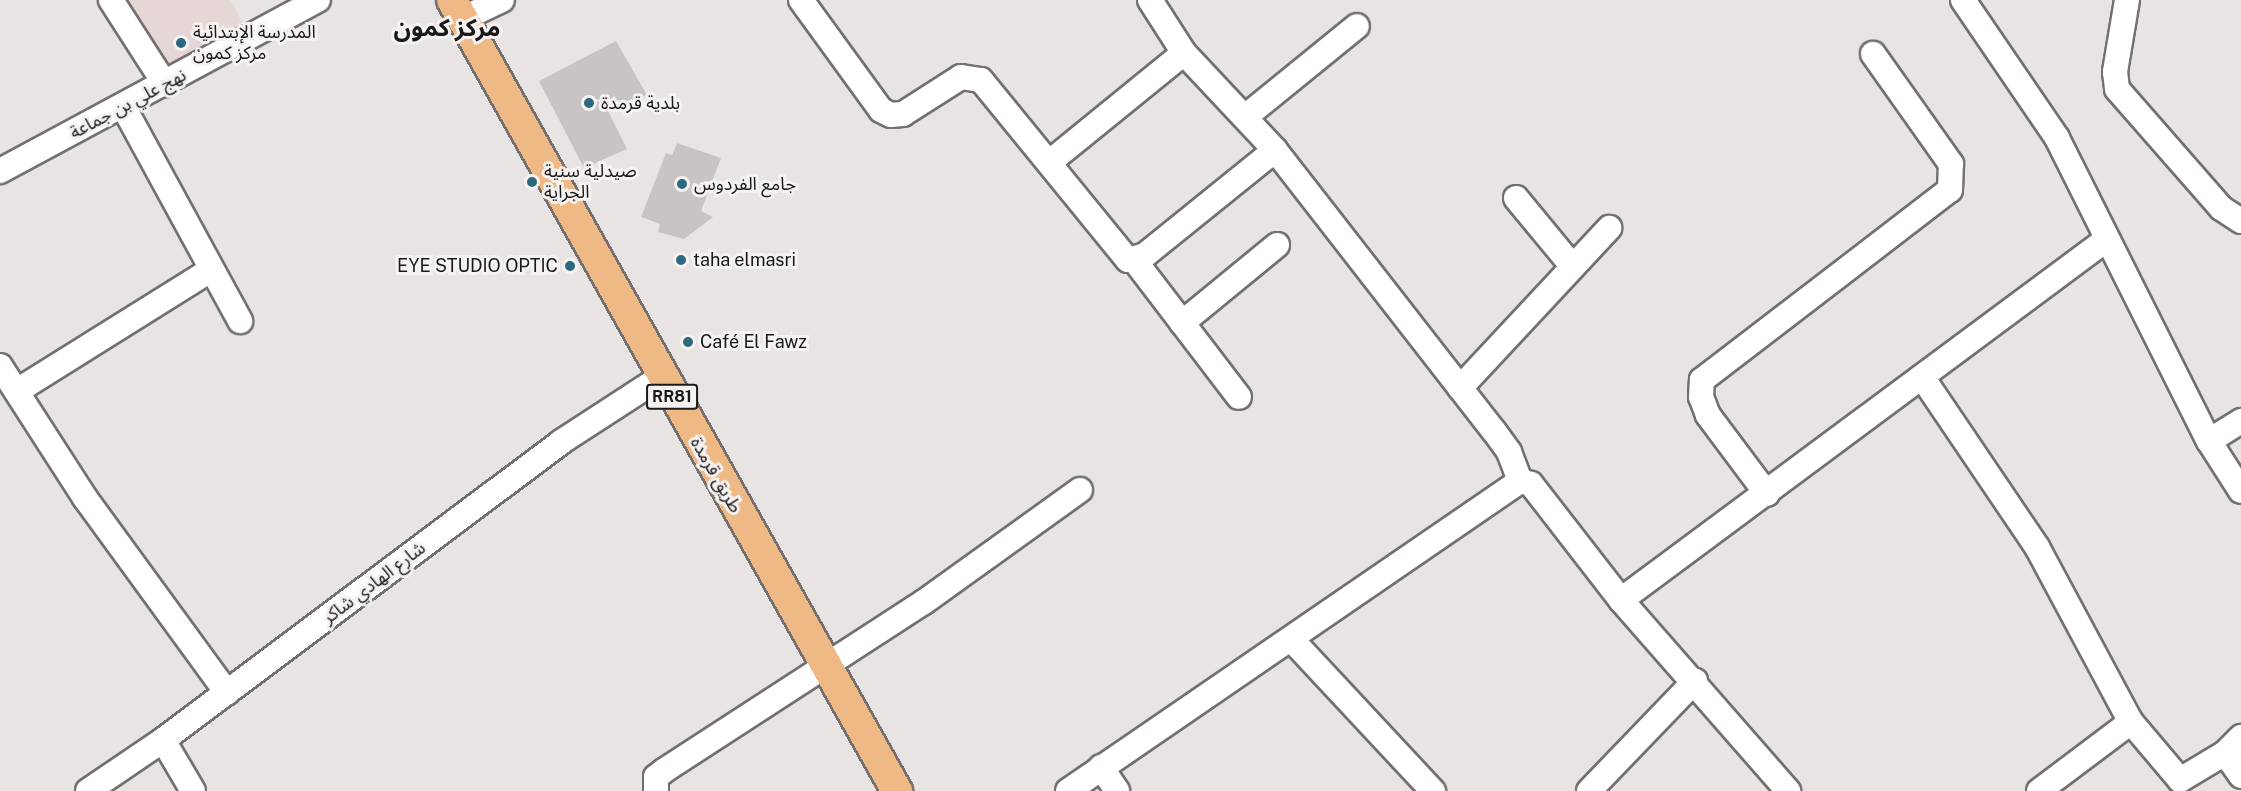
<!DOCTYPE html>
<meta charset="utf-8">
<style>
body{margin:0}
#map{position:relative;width:2241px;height:791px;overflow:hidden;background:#e9e4e4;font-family:"Public Sans","Noto Sans Arabic",sans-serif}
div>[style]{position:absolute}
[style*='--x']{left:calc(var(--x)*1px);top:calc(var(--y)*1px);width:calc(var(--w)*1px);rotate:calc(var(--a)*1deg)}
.built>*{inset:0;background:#e4d7d5}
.building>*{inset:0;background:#c8c4c5}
.roads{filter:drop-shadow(2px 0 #747070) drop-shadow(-2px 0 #747070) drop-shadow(0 2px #747070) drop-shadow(0 -2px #747070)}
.minor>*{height:24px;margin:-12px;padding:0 12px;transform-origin:12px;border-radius:12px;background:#fff}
.major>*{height:30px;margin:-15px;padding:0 15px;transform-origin:15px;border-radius:15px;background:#eeb984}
.dots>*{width:16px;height:16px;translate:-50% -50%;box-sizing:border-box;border:3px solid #f6f2f1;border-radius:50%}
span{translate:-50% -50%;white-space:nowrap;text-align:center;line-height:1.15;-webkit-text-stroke:6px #f6f2f1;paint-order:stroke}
.shield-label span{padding:2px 4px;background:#f6f2f1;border:2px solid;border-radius:4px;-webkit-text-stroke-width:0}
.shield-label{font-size:16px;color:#1a1918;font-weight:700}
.poi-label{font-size:18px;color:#1a1918}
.left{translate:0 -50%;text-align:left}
.right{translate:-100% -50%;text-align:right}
.street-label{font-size:18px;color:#1a1918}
.district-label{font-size:24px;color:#1a1918;font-weight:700}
</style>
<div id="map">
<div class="built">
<div style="clip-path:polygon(119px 0,230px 0,244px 25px,177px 65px,161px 62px)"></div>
</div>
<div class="building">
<div style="clip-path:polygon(616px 41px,647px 95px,608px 111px,627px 149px,584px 168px,539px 81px)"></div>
<div style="clip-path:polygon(677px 143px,721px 158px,701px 211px,713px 217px,684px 239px,658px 232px,660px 224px,641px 217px,666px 153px,672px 155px)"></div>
</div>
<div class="roads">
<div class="minor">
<div style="--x:111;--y:0;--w:100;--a:57.3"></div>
<div style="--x:801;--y:0;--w:136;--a:54"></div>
<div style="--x:881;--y:110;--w:11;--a:27"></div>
<div style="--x:891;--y:115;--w:12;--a:-5"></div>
<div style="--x:903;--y:114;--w:69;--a:-32.5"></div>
<div style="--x:961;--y:77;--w:20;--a:9"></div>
<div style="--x:981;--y:80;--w:232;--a:50.8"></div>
<div style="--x:1128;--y:260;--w:18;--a:-16"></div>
<div style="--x:1145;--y:255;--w:167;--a:-38.9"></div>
<div style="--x:1150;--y:0;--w:63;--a:57.3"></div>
<div style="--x:1184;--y:53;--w:133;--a:46.8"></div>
<div style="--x:1275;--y:150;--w:356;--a:52.1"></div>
<div style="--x:1494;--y:431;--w:26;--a:54"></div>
<div style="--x:1509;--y:452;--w:31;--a:69"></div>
<div style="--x:1963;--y:0;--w:167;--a:55.7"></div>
<div style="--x:2057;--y:138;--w:339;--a:63.4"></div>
<div style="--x:2209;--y:441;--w:59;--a:57.4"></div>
<div style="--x:2127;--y:0;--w:73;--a:99.5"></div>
<div style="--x:2115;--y:72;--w:17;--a:83"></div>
<div style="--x:2117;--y:89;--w:158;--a:48.8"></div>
<div style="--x:2221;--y:208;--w:24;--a:33"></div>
<div style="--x:462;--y:19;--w:44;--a:-25.4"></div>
<div style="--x:123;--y:106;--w:245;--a:61.4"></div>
<div style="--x:1245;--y:117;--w:144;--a:-39.1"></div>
<div style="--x:1051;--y:161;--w:171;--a:-39.1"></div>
<div style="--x:0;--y:171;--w:361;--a:-28.3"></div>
<div style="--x:1516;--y:198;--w:89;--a:50.4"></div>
<div style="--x:1135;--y:261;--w:171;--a:52.6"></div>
<div style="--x:1182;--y:323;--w:123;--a:-39.4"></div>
<div style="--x:0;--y:366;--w:157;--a:57.2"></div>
<div style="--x:85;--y:498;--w:241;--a:53.9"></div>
<div style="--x:1922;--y:377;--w:205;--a:55.9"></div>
<div style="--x:2037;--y:547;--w:199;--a:61.8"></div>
<div style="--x:1460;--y:388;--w:219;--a:-47"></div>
<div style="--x:17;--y:391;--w:229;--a:-32"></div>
<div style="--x:2209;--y:441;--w:38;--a:-32"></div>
<div style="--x:1767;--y:494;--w:99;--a:-126.8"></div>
<div style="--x:1708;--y:415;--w:19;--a:-111"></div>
<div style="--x:1701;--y:397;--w:17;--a:-87"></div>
<div style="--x:1702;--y:380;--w:312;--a:-37.5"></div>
<div style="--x:1950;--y:190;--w:26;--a:-88"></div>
<div style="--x:1951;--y:164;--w:135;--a:-125.3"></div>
<div style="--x:1621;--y:600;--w:604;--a:-36.59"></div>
<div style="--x:1292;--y:640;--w:207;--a:47"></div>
<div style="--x:163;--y:740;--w:59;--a:59.5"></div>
<div style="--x:2225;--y:753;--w:28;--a:55"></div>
<div style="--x:1101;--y:767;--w:29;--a:56"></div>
<div style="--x:88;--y:791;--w:91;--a:-34.2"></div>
<div style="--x:163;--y:740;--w:497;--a:-36.8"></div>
<div style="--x:561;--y:442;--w:119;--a:-33"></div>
<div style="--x:656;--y:791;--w:14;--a:-90"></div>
<div style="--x:656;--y:777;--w:11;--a:-38"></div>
<div style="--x:665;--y:770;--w:309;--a:-33"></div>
<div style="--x:924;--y:602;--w:192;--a:-35.7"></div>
<div style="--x:1068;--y:791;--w:548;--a:-34.44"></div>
<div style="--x:1520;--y:481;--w:11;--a:15"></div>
<div style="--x:1531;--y:484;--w:147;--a:52.2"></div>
<div style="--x:1621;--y:600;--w:254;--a:48.8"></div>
<div style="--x:1589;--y:791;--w:153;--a:-46.1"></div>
<div style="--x:2039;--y:791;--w:115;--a:-36.9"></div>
<div style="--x:2131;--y:722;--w:76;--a:49.8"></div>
<div style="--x:2180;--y:780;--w:52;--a:-31"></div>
<div style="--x:2225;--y:753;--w:23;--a:-45"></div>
</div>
<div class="major">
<div style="--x:452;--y:0;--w:908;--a:60.64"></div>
</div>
</div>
<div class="dots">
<div style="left:181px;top:43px;background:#2c697f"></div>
<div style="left:589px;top:103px;background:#2c697f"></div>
<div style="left:532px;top:182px;background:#2c697f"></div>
<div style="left:682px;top:184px;background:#2c697f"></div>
<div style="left:681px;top:260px;background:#2c697f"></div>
<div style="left:570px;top:266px;background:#2c697f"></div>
<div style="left:688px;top:342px;background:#2c697f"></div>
</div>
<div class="shield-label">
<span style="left:672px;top:397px">RR81</span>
</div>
<div class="poi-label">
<span class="left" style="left:193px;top:43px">المدرسة الإبتدائية<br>مركز كمون</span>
<span class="left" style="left:601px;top:103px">بلدية قرمدة</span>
<span class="left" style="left:544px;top:182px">صيدلية سنية<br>الجراية</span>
<span class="left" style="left:694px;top:184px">جامع الفردوس</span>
<span class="left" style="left:693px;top:260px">taha elmasri</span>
<span class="right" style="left:558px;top:266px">EYE STUDIO OPTIC</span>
<span class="left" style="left:700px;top:342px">Café El Fawz</span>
</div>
<div class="street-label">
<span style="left:128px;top:104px;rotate:-28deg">نهج علي بن جماعة</span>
<span style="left:716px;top:475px;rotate:60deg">طريق قرمدة</span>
<span style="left:374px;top:583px;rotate:-37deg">شارع الهادي شاكر</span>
</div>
<div class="district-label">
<span style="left:447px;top:28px">مركز كمون</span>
</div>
</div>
